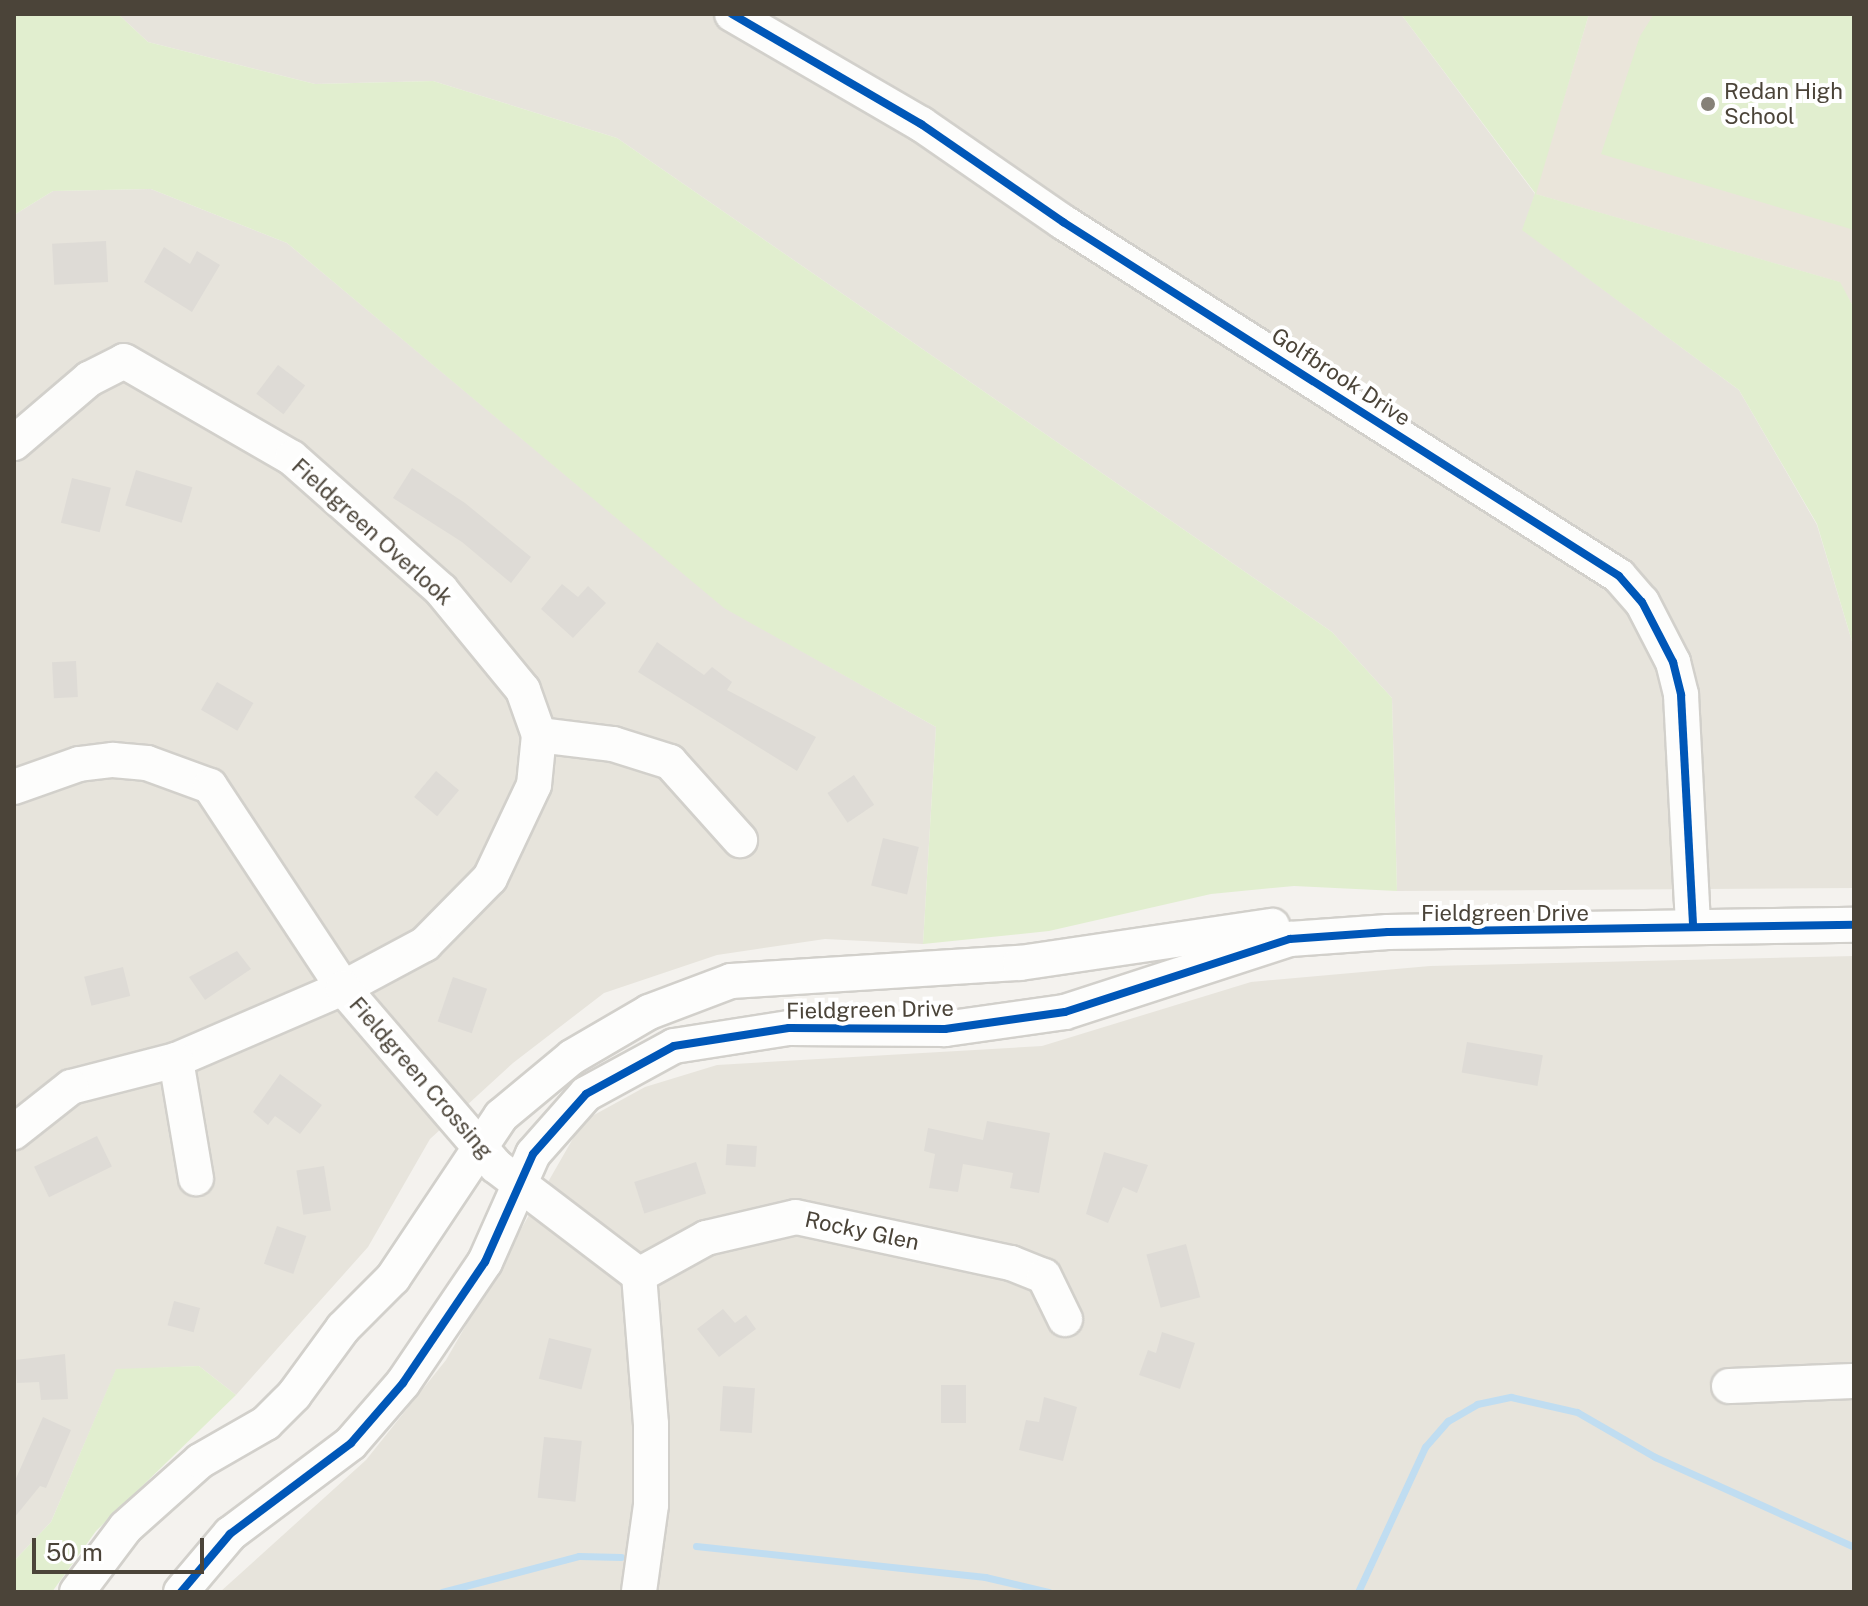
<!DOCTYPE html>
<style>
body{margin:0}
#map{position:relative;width:1868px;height:1606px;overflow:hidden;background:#f4f2ee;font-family:"Public Sans",sans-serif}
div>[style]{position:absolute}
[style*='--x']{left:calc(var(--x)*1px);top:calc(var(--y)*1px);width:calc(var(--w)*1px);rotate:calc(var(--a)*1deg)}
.residential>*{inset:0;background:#e7e4dc}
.education>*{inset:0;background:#eae5da}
.green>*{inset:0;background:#e1eecf}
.stream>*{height:7px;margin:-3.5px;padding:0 3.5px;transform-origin:3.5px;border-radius:3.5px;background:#c0ddf1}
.building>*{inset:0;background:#dedbd6;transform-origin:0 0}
.roads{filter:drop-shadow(2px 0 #d2d0cb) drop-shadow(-2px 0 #d2d0cb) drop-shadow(0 2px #d2d0cb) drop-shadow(0 -2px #d2d0cb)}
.minor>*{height:34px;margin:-17px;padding:0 17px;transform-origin:17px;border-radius:17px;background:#fdfdfc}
.cycleway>*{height:8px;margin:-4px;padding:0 4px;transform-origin:4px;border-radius:4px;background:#0057b8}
.dots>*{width:22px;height:22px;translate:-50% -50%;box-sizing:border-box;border:4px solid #fff;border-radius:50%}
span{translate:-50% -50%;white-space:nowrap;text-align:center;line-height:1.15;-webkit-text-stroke:8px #fff;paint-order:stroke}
.poi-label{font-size:22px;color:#4b4439}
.left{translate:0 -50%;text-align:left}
.street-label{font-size:22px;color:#4b4439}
.frame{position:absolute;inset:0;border:16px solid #4b4439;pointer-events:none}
.scale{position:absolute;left:32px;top:1538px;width:172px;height:36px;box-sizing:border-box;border:4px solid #4b4439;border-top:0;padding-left:10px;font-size:24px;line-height:28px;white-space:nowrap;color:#4b4439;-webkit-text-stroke:6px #fff;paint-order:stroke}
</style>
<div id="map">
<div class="residential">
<div style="clip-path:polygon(118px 14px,1401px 14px,1535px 194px,1523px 230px,1739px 390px,1817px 525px,1854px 648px,1854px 888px,1397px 891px,1392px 698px,1332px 632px,617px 138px,433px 81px,315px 84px,148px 42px)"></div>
<div style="clip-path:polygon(151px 189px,287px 243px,724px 607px,936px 727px,923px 944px,825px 939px,717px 955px,604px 993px,513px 1063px,430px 1139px,368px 1247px,236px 1395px,199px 1366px,116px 1370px,51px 1522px,14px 1561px,14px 215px,53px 191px)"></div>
<div style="clip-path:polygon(1854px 956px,1854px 1592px,220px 1592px,366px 1460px,446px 1360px,583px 1121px,645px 1087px,717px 1065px,1042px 1046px,1251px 982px,1430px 966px)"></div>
</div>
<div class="education">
<div style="clip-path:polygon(1589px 14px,1854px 14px,1854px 308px,1839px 282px,1535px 194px)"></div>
</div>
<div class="green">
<div style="clip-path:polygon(14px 14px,118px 14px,148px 42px,315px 84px,433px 81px,617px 138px,1332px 632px,1392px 698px,1397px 891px,1294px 886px,1211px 894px,1049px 931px,923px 944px,936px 727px,724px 608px,287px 243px,151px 189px,53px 191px,14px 215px)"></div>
<div style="clip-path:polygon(1401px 14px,1589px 14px,1536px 194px,1840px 282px,1854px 308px,1854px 648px,1817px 524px,1739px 390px,1522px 230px,1535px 193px)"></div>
<div style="clip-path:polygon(1654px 14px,1854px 14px,1854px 230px,1601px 154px,1640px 36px)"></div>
<div style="clip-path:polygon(199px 1366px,236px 1395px,96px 1531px,52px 1592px,14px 1592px,14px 1561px,51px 1522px,116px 1369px)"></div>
</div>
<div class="stream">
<div style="--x:696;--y:1546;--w:291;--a:6.1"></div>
<div style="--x:985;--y:1577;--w:66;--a:13.2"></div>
<div style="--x:442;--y:1592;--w:142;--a:-14.7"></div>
<div style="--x:579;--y:1556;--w:42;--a:1.4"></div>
<div style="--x:1358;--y:1592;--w:160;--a:-65.2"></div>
<div style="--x:1425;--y:1447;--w:35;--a:-49"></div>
<div style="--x:1448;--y:1421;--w:34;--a:-30"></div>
<div style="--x:1477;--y:1404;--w:35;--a:-12"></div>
<div style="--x:1511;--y:1397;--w:68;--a:12.8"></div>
<div style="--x:1577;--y:1412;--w:90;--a:30"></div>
<div style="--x:1655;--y:1457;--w:218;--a:24.3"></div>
</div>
<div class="building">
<div style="left:106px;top:241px;width:41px;height:54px;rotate:87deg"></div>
<div style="clip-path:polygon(164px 247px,190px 264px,197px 251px,220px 265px,192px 312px,144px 282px)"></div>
<div style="left:278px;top:365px;width:34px;height:36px;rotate:37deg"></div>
<div style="clip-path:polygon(412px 468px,465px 503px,531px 557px,511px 583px,462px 542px,393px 498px)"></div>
<div style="left:136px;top:470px;width:59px;height:37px;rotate:17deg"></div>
<div style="left:72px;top:478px;width:40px;height:46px;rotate:14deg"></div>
<div style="clip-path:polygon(562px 584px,578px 597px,588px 586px,606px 603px,573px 638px,541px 609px)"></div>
<div style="clip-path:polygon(657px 642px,704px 675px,712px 667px,732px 682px,727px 690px,816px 737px,797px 771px,638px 672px)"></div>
<div style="left:76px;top:661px;width:36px;height:24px;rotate:87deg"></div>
<div style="left:217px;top:682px;width:42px;height:32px;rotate:30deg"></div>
<div style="left:436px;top:771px;width:30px;height:34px;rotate:40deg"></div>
<div style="left:854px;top:775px;width:36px;height:32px;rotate:56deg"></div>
<div style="left:883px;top:838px;width:37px;height:49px;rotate:14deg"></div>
<div style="clip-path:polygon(237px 951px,251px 969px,205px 1000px,189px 977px)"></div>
<div style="left:123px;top:967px;width:30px;height:40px;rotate:76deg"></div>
<div style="left:453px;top:977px;width:36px;height:47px;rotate:19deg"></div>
<div style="left:1467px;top:1042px;width:77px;height:31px;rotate:10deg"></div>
<div style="clip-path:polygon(280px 1074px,322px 1105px,300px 1134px,275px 1116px,268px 1125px,253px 1112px)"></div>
<div style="clip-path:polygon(987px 1121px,1050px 1133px,1039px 1193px,1010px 1188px,1013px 1173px,963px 1164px,958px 1192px,929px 1188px,935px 1154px,924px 1151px,928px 1128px,983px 1140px)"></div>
<div style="left:97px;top:1136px;width:34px;height:70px;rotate:64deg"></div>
<div style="left:727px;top:1144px;width:30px;height:21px;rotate:4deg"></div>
<div style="clip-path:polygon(1104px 1152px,1148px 1165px,1137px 1193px,1123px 1187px,1108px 1223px,1086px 1214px)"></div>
<div style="left:696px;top:1162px;width:33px;height:65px;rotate:72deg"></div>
<div style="left:324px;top:1166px;width:45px;height:28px;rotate:81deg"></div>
<div style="left:277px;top:1226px;width:31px;height:40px;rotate:19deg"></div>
<div style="left:1186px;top:1244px;width:55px;height:41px;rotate:75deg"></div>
<div style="left:174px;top:1301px;width:27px;height:25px;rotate:15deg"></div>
<div style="clip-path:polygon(723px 1309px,735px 1323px,746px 1315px,756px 1329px,719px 1357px,697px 1329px)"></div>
<div style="clip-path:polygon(1162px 1332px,1195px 1343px,1180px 1389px,1139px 1375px,1148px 1350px,1156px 1353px)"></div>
<div style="left:549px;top:1338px;width:44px;height:42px;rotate:14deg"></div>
<div style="clip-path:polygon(65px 1354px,68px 1399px,41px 1400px,39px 1382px,17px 1383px,15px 1360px)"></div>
<div style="left:941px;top:1385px;width:25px;height:38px"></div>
<div style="left:723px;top:1386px;width:32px;height:45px;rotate:4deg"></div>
<div style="clip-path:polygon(1044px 1397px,1077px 1407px,1063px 1461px,1019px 1450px,1026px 1420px,1039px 1422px)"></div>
<div style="clip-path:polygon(43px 1417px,71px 1430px,46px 1488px,40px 1486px,14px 1518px,14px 1483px)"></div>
<div style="left:544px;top:1437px;width:38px;height:61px;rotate:6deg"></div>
</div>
<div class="roads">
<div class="minor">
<div style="--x:732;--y:14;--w:219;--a:30.2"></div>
<div style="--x:921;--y:124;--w:173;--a:34.6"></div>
<div style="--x:1063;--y:222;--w:659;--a:32.48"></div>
<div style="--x:1619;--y:576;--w:35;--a:49"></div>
<div style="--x:1642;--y:602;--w:68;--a:62.7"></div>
<div style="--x:1673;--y:662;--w:34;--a:76"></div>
<div style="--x:1681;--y:695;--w:230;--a:87"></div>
<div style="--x:14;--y:443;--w:99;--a:-40.5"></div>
<div style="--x:89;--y:379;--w:39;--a:-27"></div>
<div style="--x:124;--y:361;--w:194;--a:30"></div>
<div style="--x:292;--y:458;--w:199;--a:41.5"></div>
<div style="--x:441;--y:590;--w:129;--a:50.6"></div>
<div style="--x:523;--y:690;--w:48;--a:70.4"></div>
<div style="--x:539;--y:735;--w:50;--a:95.7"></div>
<div style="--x:534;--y:785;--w:103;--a:115.3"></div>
<div style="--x:490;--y:878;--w:93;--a:134.6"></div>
<div style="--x:425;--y:944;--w:93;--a:151.8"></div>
<div style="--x:343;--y:988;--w:182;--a:156.7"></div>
<div style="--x:176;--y:1060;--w:108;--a:165.6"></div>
<div style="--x:71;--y:1087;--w:73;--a:141.7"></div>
<div style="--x:539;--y:735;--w:75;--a:6.9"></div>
<div style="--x:613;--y:744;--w:60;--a:17.5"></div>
<div style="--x:670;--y:762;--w:105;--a:48.1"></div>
<div style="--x:14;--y:787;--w:69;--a:-19.5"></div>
<div style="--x:79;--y:764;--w:34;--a:-7"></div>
<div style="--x:113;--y:760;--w:34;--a:5"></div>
<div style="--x:147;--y:763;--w:67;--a:20.1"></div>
<div style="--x:210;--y:786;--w:242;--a:56.6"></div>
<div style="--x:343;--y:988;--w:235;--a:49.3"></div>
<div style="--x:496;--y:1166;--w:180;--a:37.3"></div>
<div style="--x:639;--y:1275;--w:149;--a:85.4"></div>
<div style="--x:651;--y:1424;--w:81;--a:90"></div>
<div style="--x:651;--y:1505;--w:88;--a:97.9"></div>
<div style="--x:176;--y:1060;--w:120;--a:80.4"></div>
<div style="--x:639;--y:1275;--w:77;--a:-28.9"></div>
<div style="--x:706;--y:1238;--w:92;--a:-13.1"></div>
<div style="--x:796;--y:1217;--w:220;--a:12.1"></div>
<div style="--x:1011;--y:1263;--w:35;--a:22"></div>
<div style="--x:1044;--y:1276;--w:48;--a:64"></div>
<div style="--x:1729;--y:1386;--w:125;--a:-2.3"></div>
<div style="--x:77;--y:1592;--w:81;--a:-53"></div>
<div style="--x:126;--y:1527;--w:99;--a:-41.7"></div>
<div style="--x:200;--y:1461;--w:76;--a:-29.9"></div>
<div style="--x:266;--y:1423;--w:40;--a:-45"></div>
<div style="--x:294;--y:1395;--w:83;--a:-53.8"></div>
<div style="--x:343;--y:1328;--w:71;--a:-45"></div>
<div style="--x:393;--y:1278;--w:195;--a:-56.3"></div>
<div style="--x:501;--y:1116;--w:92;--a:-39.7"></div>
<div style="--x:572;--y:1057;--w:89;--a:-30.3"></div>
<div style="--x:649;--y:1012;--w:88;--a:-20.7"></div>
<div style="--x:731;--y:981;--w:290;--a:-3.6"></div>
<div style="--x:1020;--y:963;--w:255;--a:-8.4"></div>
<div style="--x:181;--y:1592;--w:76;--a:-49.8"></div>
<div style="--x:230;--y:1534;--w:151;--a:-36.9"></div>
<div style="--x:351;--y:1443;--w:79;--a:-49.1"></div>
<div style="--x:403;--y:1383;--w:146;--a:-55.9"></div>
<div style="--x:485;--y:1262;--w:118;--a:-66"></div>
<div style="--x:533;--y:1154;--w:80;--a:-48.5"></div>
<div style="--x:586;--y:1094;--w:100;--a:-28.6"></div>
<div style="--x:674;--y:1046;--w:116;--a:-8.9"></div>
<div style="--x:789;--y:1028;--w:156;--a:0.4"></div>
<div style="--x:945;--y:1029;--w:121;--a:-8.1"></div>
<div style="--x:1065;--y:1012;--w:237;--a:-18"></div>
<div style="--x:1290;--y:939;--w:98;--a:-4.1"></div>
<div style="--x:1388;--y:932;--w:466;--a:-0.9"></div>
</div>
</div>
<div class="cycleway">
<div style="--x:732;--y:14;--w:219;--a:30.2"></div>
<div style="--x:921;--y:124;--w:173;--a:34.6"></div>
<div style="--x:1063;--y:222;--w:659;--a:32.48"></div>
<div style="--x:1619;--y:576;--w:35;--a:49"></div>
<div style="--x:1642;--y:602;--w:68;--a:62.7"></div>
<div style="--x:1673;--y:662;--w:34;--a:76"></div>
<div style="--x:1681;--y:695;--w:230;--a:87"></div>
<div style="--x:181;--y:1592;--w:76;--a:-49.8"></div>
<div style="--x:230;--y:1534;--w:151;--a:-36.9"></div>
<div style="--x:351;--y:1443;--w:79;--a:-49.1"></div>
<div style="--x:403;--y:1383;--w:146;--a:-55.9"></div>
<div style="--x:485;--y:1262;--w:118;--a:-66"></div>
<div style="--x:533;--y:1154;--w:80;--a:-48.5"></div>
<div style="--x:586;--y:1094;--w:100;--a:-28.6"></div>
<div style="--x:674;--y:1046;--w:116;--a:-8.9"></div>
<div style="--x:789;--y:1028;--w:156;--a:0.4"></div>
<div style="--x:945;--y:1029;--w:121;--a:-8.1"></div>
<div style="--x:1065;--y:1012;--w:237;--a:-18"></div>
<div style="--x:1290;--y:939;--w:98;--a:-4.1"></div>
<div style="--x:1388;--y:932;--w:466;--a:-0.9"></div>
</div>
<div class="dots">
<div style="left:1708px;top:104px;background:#868178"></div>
</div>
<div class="poi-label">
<span class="left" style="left:1724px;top:104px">Redan High<br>School</span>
</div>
<div class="street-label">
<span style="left:1341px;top:377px;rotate:33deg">Golfbrook Drive</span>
<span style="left:372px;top:532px;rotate:42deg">Fieldgreen Overlook</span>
<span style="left:1505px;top:914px">Fieldgreen Drive</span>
<span style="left:870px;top:1010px;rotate:-1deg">Fieldgreen Drive</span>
<span style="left:421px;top:1078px;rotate:49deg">Fieldgreen Crossing</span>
<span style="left:862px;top:1231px;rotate:12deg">Rocky Glen</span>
</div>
<div class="frame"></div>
<div class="scale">50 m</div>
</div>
